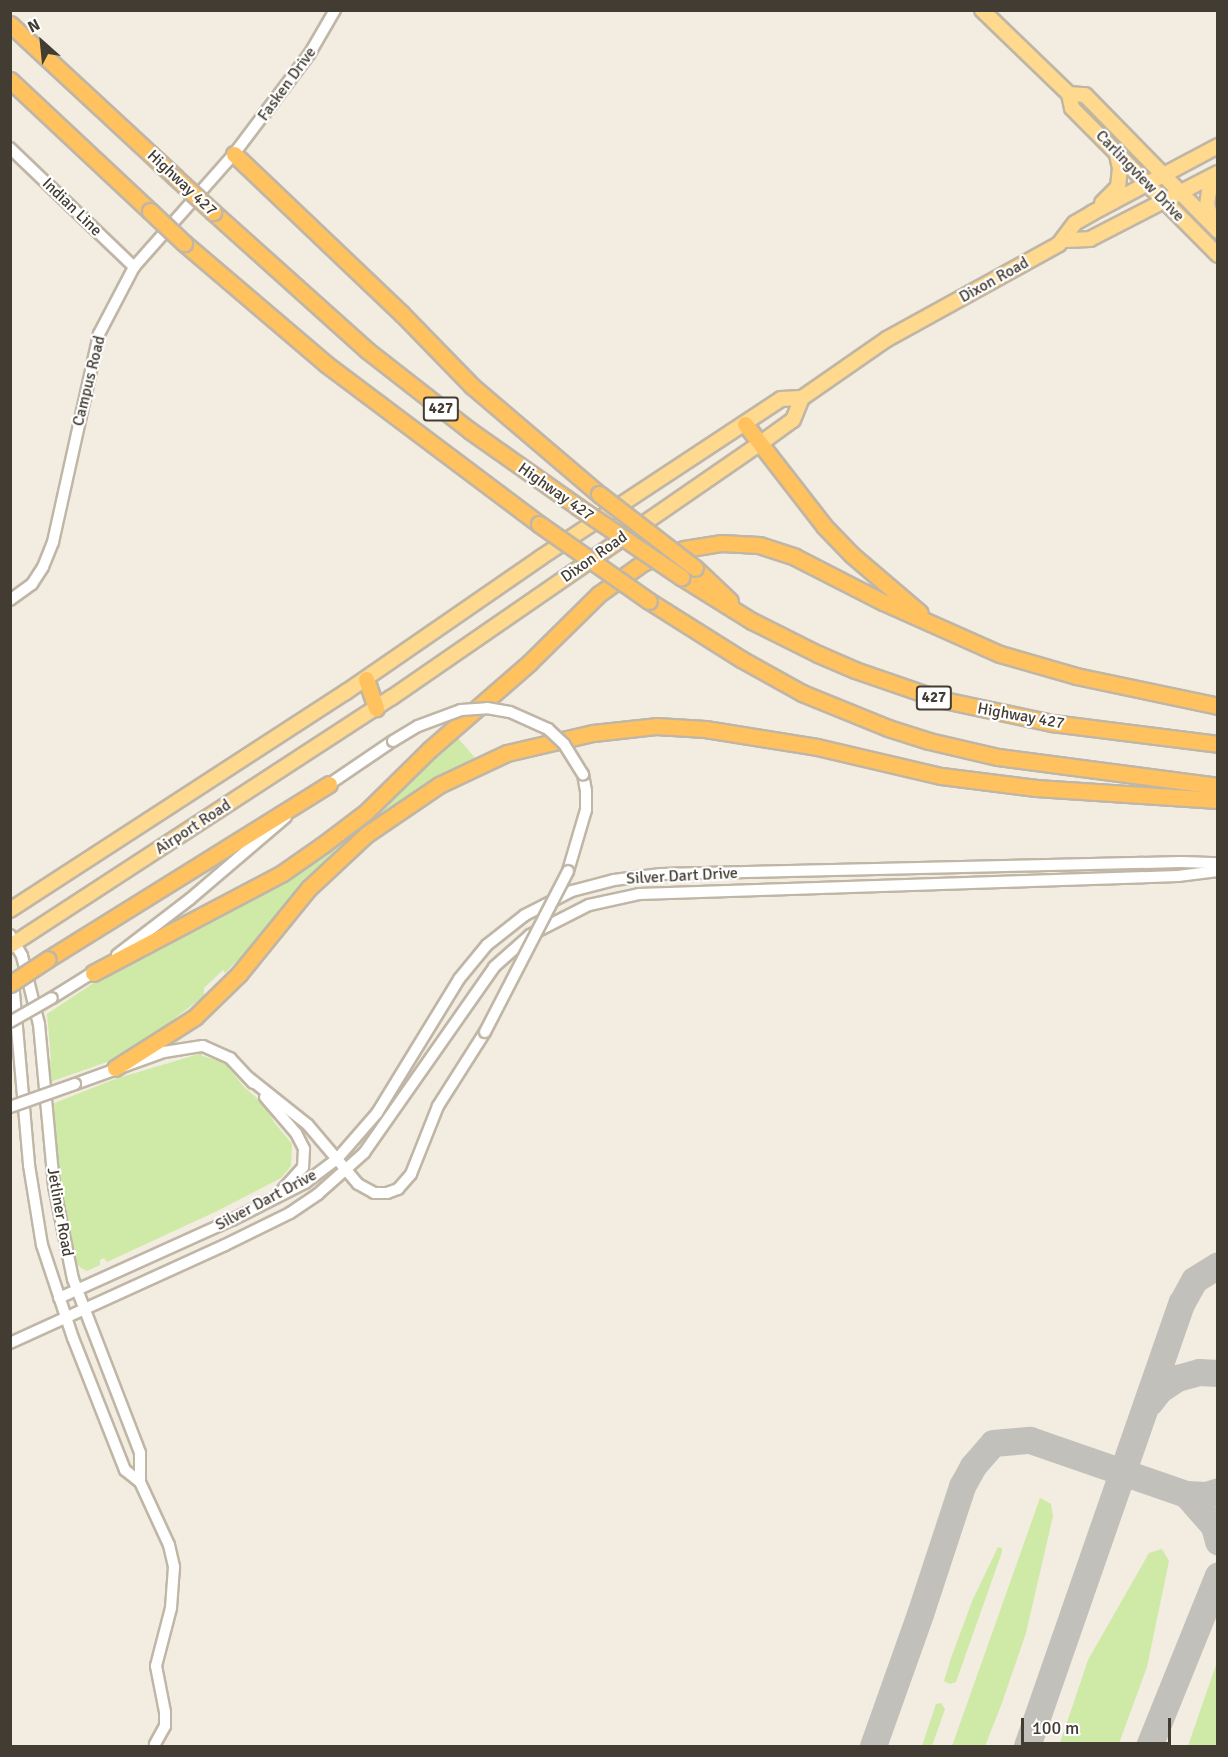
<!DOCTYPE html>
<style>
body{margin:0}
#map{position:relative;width:1228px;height:1757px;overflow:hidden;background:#f2ece1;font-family:Signika,sans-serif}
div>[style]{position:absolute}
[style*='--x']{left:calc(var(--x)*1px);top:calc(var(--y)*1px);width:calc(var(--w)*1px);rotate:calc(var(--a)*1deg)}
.green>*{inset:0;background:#cfeaa6}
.taxiway>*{height:27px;margin:-13.5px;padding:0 13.5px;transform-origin:13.5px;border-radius:13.5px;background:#c2c0ba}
.roads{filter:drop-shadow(2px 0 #c0b6a6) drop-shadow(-2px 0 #c0b6a6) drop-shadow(0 2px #c0b6a6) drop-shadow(0 -2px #c0b6a6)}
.minor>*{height:10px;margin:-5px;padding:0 5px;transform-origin:5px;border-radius:5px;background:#fff}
.major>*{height:14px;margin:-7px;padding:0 7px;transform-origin:7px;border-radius:7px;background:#ffd98d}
.highway>*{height:15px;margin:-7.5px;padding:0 7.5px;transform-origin:7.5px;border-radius:7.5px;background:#ffc25f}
.bridges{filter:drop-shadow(2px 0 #c0b6a6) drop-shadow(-2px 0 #c0b6a6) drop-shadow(0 2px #c0b6a6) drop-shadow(0 -2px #c0b6a6)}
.minor-bridge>*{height:10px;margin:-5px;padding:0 5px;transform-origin:5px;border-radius:5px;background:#fff}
.highway-bridge>*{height:15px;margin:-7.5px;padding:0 7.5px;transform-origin:7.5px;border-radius:7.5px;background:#ffc25f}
span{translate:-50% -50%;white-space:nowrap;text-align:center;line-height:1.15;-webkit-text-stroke:4.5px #fff;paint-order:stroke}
.shield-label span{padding:2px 4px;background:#fff;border:2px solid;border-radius:4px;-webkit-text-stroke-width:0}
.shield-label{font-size:15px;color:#433c32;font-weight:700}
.street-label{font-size:16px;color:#433c32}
.frame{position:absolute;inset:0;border:12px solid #433c32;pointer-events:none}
.north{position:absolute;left:12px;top:12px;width:60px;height:60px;-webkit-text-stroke:4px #fff;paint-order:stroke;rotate:333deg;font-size:16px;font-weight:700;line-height:24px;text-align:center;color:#433c32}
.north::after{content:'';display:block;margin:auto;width:21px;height:27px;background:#433c32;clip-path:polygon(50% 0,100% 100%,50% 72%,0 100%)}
.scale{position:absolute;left:1021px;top:1718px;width:150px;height:27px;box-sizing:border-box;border:3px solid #433c32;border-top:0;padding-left:8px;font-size:18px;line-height:21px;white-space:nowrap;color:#433c32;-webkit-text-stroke:4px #fff;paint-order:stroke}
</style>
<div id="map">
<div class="green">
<div style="clip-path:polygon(457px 737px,477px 760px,423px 787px,375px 817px,342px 844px,303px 882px,251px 947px,225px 973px,223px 970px,204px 988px,204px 996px,152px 1036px,110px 1061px,44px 1084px,51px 1059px,47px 1014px,98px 980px,296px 874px,354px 830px)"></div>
<div style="clip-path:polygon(202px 1053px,202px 1056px,224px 1062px,244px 1087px,264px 1104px,274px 1122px,292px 1144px,291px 1166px,281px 1178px,215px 1212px,107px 1262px,104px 1258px,100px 1260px,100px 1265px,87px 1271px,81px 1268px,74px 1261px,67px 1236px,47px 1106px,115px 1079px)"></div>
<div style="clip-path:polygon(1040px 1498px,1051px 1504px,1053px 1516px,1026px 1633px,1002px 1703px,985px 1746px,952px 1746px)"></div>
<div style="clip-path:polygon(998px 1547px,1002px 1548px,1002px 1552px,956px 1682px,950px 1684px,944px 1681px,951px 1658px,973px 1599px)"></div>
<div style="clip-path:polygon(1162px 1549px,1169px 1561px,1147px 1667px,1118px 1746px,1059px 1746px,1088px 1660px,1149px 1553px)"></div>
<div style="clip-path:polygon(1217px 1662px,1217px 1746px,1188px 1746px)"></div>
<div style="clip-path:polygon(941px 1703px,945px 1709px,932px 1746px,922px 1746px,936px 1704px)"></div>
</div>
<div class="taxiway">
<div style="--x:1150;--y:1402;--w:15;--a:-53"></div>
<div style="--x:1159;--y:1390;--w:22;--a:-34"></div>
<div style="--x:1177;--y:1378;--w:23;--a:-15"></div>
<div style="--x:1199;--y:1372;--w:19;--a:3"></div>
<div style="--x:1186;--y:1494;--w:20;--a:3"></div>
<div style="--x:1206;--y:1495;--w:13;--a:-18"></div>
<div style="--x:873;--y:1746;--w:140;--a:-70.4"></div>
<div style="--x:920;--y:1614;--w:135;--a:-71.8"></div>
<div style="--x:962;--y:1486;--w:23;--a:-61"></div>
<div style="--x:973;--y:1466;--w:30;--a:-49"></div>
<div style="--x:993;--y:1443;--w:37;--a:-5"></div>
<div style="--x:1030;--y:1440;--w:165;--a:19.1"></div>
<div style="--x:1186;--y:1494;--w:43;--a:48.8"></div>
<div style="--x:1214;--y:1526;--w:16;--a:75"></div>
<div style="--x:1027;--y:1746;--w:470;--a:-70.8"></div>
<div style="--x:1182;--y:1302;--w:25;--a:-61"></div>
<div style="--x:1194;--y:1280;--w:28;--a:-32"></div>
<div style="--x:1149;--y:1746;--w:184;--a:-68"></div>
</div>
<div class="roads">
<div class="minor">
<div style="--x:10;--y:148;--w:172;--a:43.8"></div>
<div style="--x:10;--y:600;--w:27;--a:-36"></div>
<div style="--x:32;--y:584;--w:20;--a:-57"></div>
<div style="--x:43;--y:567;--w:27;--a:-68"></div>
<div style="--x:53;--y:542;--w:213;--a:-77.5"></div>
<div style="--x:99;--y:334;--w:76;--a:-62.4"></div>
<div style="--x:134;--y:267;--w:151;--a:-48.5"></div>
<div style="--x:234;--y:154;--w:126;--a:-53"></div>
<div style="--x:310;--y:53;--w:50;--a:-59.8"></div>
<div style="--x:325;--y:787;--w:82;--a:-34.1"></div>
<div style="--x:568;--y:871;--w:64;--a:-73.6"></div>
<div style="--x:586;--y:810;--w:19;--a:-90"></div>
<div style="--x:586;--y:791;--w:17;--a:-100"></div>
<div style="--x:10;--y:935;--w:24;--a:60"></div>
<div style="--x:22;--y:956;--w:70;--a:76"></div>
<div style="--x:39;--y:1024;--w:163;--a:84.7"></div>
<div style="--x:54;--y:1186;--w:95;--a:78.5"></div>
<div style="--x:73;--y:1279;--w:186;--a:68.9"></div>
<div style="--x:140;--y:1453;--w:29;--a:90"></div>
<div style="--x:140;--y:1482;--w:69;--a:65.3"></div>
<div style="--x:169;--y:1545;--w:23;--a:77"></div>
<div style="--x:174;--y:1567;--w:41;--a:94.2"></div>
<div style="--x:171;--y:1608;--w:60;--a:104.5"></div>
<div style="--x:156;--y:1666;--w:47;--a:78.9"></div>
<div style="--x:165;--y:1712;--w:14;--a:90"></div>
<div style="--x:165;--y:1726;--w:21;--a:119"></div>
<div style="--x:117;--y:955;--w:92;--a:-37.5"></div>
<div style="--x:190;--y:899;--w:126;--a:-40.5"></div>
<div style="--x:10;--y:982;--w:12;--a:70"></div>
<div style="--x:14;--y:993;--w:173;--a:85"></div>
<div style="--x:29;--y:1165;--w:81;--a:80.8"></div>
<div style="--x:42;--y:1245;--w:98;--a:71.6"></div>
<div style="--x:73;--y:1338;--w:142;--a:68.5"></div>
<div style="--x:125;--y:1470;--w:19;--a:39"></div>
<div style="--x:52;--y:998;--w:53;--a:-31.9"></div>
<div style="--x:249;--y:1078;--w:75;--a:38.5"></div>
<div style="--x:308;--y:1125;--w:77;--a:49.7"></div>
<div style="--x:358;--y:1184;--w:18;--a:29"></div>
<div style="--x:374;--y:1193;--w:13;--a:0"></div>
<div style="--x:387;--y:1193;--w:12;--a:-20"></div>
<div style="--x:398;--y:1189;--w:20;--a:-49"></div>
<div style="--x:411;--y:1174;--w:73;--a:-68.3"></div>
<div style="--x:438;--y:1106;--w:88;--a:-57.6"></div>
<div style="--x:75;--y:1084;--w:95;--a:-19.8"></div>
<div style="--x:164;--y:1052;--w:39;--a:-9"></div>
<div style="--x:203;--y:1046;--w:30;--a:24"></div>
<div style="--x:230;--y:1058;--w:34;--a:47"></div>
<div style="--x:265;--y:1097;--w:48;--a:49.3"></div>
<div style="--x:296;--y:1133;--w:18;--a:63"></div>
<div style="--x:304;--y:1149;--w:18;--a:93"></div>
<div style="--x:303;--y:1167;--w:30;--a:132"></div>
<div style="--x:59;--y:1298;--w:190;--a:-24.3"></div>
<div style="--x:232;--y:1220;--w:82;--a:-26.9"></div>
<div style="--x:305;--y:1183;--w:40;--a:-37"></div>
<div style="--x:337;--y:1159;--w:61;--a:-49"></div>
<div style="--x:377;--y:1113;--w:157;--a:-58.5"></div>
<div style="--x:459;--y:979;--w:44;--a:-50.5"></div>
<div style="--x:487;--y:945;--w:48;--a:-38.3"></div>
<div style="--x:525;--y:915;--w:53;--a:-27.1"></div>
<div style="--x:572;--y:891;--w:43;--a:-14.7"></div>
<div style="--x:614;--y:880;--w:47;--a:-7.3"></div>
<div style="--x:661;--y:874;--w:520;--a:-1.32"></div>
<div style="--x:1181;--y:862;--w:37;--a:2"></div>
<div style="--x:10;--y:1343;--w:236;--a:-24.5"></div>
<div style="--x:225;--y:1245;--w:72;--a:-26.2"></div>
<div style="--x:290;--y:1213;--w:34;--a:-34"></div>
<div style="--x:318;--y:1194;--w:62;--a:-41.7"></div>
<div style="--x:364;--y:1153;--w:227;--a:-55"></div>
<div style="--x:494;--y:967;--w:48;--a:-41.6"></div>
<div style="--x:530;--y:935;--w:66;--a:-27"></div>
<div style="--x:589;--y:905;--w:51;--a:-12.4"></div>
<div style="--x:639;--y:894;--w:539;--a:-1.91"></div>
<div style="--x:1178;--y:876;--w:40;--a:-7.1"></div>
</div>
<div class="major">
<div style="--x:982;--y:10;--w:121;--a:44"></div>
<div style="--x:1069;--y:94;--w:14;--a:78"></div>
<div style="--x:1072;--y:108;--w:207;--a:45.2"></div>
<div style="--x:1069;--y:94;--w:16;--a:4"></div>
<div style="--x:1085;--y:95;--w:190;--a:45.6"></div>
<div style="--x:1102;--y:203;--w:23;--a:-45"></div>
<div style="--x:1118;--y:187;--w:19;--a:-84"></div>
<div style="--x:1120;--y:168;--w:17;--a:-103"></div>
<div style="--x:1213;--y:223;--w:19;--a:-108"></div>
<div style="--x:1207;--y:205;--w:14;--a:-82"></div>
<div style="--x:1209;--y:191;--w:15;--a:-53"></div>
<div style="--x:1065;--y:240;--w:25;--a:-2"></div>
<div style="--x:1090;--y:239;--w:144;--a:-27.3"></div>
<div style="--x:10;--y:910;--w:401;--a:-33"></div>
<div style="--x:346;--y:692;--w:236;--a:-34.6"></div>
<div style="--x:540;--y:558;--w:289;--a:-33.4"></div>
<div style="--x:781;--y:399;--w:21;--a:-3"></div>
<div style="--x:10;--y:946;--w:455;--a:-33.1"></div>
<div style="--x:391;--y:698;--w:449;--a:-34.6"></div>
<div style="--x:761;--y:443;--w:39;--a:-36"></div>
<div style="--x:793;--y:420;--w:24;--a:-68"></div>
<div style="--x:802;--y:398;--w:103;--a:-34.8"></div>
<div style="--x:887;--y:339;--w:196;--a:-28.9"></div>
<div style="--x:1059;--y:244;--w:26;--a:-53"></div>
<div style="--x:1075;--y:223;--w:20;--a:-30"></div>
<div style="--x:1092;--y:213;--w:143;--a:-28"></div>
</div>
<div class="highway">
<div style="--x:10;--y:24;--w:225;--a:42.8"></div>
<div style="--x:10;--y:80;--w:192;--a:43.1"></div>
<div style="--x:234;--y:154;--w:232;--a:43.6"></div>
<div style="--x:402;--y:314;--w:100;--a:45.8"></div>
<div style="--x:472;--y:386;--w:167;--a:40.4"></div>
<div style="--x:213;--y:212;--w:208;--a:41.9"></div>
<div style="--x:368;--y:351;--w:128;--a:38"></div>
<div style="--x:469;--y:430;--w:133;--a:35.2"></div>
<div style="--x:184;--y:243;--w:187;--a:40.4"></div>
<div style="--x:326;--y:364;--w:266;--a:36.9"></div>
<div style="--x:745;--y:424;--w:129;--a:52.2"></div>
<div style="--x:824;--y:526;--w:40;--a:46"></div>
<div style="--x:852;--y:555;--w:89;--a:40.5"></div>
<div style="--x:695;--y:568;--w:48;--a:43.3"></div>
<div style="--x:681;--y:577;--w:84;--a:31.8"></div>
<div style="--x:752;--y:621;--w:74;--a:26.6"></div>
<div style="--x:818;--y:654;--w:40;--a:23.4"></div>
<div style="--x:855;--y:670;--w:89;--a:19"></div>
<div style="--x:939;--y:699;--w:116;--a:12"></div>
<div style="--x:1052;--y:723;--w:167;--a:7.2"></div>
<div style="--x:649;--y:601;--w:109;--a:32.2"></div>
<div style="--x:741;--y:659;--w:70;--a:29.1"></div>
<div style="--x:802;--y:693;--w:93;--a:22.1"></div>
<div style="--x:888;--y:728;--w:43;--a:17.6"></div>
<div style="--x:929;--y:741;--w:71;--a:13.1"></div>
<div style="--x:998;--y:757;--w:222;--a:7.5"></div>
<div style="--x:366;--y:679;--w:31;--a:71"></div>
<div style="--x:48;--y:959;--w:331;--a:-31.9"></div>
<div style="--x:93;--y:973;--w:212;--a:-27.8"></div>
<div style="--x:281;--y:874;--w:52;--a:-34.9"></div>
<div style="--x:324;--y:844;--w:53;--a:-37.3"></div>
<div style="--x:366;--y:812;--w:88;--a:-44.5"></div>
<div style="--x:429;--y:750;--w:133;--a:-41"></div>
<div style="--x:529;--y:663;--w:98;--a:-44.6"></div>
<div style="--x:599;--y:594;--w:55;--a:-35.4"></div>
<div style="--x:644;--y:562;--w:42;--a:-18"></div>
<div style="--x:684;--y:549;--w:37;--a:-9"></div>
<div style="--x:721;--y:543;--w:38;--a:3"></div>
<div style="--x:759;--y:545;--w:38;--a:18"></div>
<div style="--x:795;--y:557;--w:99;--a:27.1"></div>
<div style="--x:883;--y:602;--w:128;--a:24"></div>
<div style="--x:1000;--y:654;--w:79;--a:16.1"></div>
<div style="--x:1076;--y:676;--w:145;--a:11.9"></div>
<div style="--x:115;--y:1068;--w:95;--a:-32.5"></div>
<div style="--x:195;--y:1017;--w:62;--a:-44.3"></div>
<div style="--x:239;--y:974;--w:111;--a:-50.9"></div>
<div style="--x:309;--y:888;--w:79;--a:-43"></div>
<div style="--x:367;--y:834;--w:87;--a:-34.2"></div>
<div style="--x:439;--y:785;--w:75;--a:-25.2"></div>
<div style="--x:507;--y:753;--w:88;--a:-13.1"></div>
<div style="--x:593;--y:733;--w:63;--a:-6.3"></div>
<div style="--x:656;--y:726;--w:49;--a:3.5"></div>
<div style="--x:705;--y:729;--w:113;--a:9.1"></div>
<div style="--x:817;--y:747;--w:127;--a:13.2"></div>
<div style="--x:941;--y:776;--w:96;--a:7.2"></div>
<div style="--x:1036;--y:788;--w:182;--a:3.8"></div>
</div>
</div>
<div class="bridges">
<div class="minor-bridge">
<div style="--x:393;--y:741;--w:29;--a:-31"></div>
<div style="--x:418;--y:726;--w:46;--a:-20.4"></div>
<div style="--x:461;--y:710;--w:26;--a:-4"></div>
<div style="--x:487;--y:708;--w:23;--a:10"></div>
<div style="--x:510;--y:712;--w:42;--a:24.1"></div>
<div style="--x:548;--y:729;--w:22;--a:43"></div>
<div style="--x:564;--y:744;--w:36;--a:58"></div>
<div style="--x:10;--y:1022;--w:48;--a:-29.7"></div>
<div style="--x:485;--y:1032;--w:181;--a:-62.7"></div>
<div style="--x:10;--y:1107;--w:69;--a:-19.5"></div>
</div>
<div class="highway-bridge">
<div style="--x:175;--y:177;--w:52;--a:42.6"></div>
<div style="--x:150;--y:211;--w:47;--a:43.3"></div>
<div style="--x:599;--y:494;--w:121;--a:37.6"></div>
<div style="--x:578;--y:507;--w:125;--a:34.2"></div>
<div style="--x:539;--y:524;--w:134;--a:35"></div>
<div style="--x:10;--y:984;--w:45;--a:-33.3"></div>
</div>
</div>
<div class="shield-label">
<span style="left:441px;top:409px">427</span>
<span style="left:934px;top:698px">427</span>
</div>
<div class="street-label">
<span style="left:287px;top:84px;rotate:-54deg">Fasken Drive</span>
<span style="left:1140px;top:176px;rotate:46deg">Carlingview Drive</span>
<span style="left:182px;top:183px;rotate:43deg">Highway 427</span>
<span style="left:72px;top:207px;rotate:44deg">Indian Line</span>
<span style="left:994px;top:280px;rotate:-29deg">Dixon Road</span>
<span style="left:89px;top:381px;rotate:-76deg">Campus Road</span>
<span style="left:556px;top:492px;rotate:35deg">Highway 427</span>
<span style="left:594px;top:557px;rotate:-35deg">Dixon Road</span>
<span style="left:1021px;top:716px;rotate:10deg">Highway 427</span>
<span style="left:193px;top:827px;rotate:-33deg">Airport Road</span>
<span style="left:682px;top:876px;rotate:-3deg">Silver Dart Drive</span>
<span style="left:266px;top:1200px;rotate:-28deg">Silver Dart Drive</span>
<span style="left:60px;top:1212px;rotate:80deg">Jetliner Road</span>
</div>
<div class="frame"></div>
<div class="north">N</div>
<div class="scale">100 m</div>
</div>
